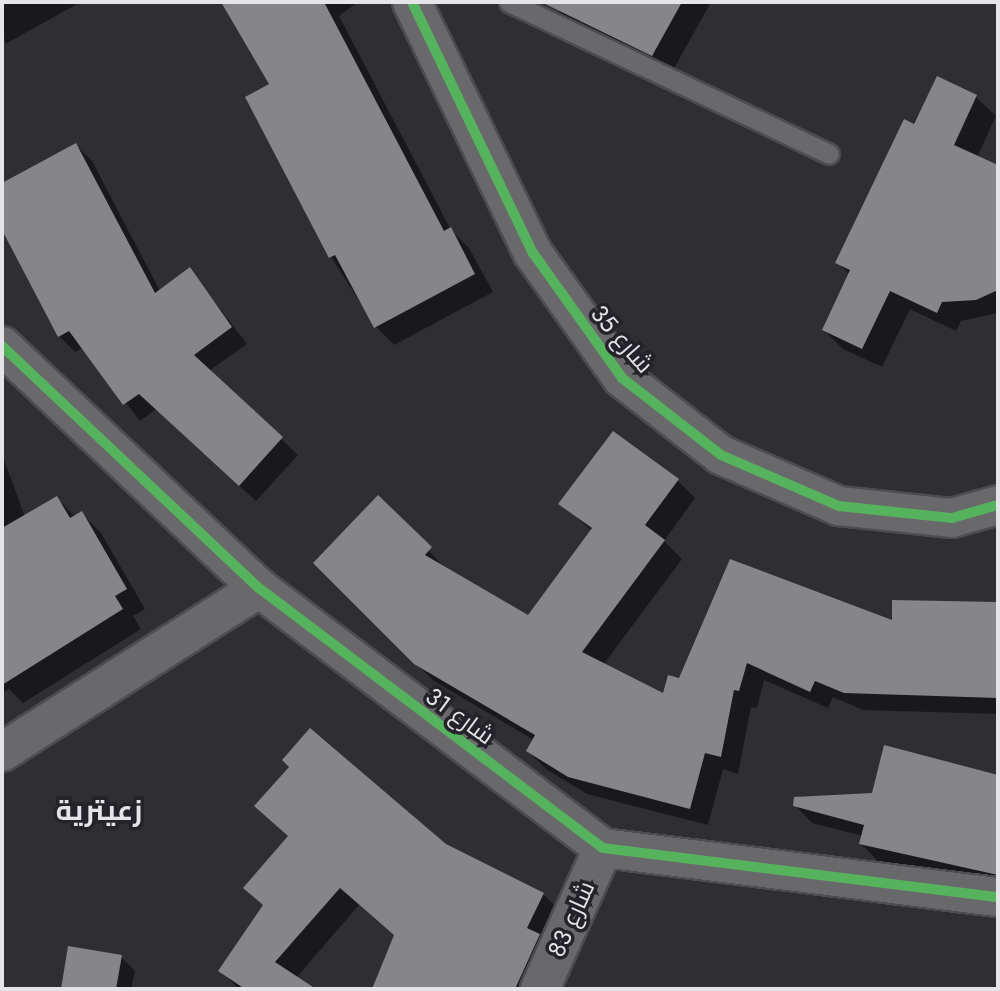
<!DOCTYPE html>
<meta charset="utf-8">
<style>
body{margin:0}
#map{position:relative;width:1000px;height:991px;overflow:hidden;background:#2f2e33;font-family:Jost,Cairo,sans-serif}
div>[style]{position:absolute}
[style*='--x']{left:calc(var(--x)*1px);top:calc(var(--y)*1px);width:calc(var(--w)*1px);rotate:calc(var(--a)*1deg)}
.shadow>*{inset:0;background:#0007}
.building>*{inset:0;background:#86858a}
.roads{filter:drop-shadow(2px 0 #4d4c50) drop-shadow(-2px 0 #4d4c50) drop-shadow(0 2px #4d4c50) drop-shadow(0 -2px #4d4c50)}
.lane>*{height:19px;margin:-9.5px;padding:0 9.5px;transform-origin:9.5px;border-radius:9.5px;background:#69696b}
.street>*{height:38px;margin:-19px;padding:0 19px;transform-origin:19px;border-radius:19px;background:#69696b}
.cycleway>*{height:10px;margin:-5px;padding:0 5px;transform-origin:5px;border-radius:5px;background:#56b35d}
span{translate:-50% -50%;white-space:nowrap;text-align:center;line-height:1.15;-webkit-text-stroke:7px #24232a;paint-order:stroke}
.street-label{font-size:24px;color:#e5e4e9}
.quarter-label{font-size:28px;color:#e5e4e9;font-weight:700}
.frame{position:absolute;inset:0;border:4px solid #e5e4e9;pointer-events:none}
</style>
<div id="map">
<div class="shadow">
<div style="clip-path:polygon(2px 2px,81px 2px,5px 44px)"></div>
<div style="clip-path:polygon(223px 2px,358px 2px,339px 16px,451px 230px,469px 248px,493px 292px,394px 345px,376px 327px,331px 257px,248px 97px,271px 85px)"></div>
<div style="clip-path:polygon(552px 2px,711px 2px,671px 74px,570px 25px)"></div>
<div style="clip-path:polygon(938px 78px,976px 97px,996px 116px,977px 157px,998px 167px,998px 313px,961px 321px,956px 331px,910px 309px,882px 367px,843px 349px,824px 330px,850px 275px,838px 263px)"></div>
<div style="clip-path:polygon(76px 145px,92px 161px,160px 291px,190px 270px,247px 344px,209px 371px,298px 455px,256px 501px,156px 409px,140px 421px,83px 348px,75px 352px,59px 336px,2px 227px,2px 185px)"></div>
<div style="clip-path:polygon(2px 454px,25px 517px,57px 498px,75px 517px,81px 513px,101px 533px,145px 609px,133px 616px,141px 629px,23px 703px,9px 689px,2px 693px)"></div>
<div style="clip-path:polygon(678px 481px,695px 498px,664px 541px,682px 559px,603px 665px,664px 696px,680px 680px,893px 622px,894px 601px,998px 604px,998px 714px,863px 710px,833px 697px,828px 708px,764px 680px,757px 708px,751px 707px,738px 774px,723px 769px,708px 825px,587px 794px,546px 769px,528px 751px,534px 740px,434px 681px,315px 563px,378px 497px,446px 569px,529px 617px,592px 531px,560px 503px)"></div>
<div style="clip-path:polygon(885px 747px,998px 777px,998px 888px,878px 861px,861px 844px,863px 836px,812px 823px,795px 805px,873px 795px)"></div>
<div style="clip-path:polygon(257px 806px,435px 840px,543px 894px,560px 911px,541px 989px,374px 989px,430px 847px,379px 922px,359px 905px,296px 978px,310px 989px,239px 989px,220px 970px,264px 906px,245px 888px,289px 837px)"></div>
<div style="clip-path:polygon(70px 948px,121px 957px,135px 971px,131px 989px,63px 989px)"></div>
</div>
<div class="building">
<div style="clip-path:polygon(221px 2px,324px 2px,444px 231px,451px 227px,475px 274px,374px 328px,335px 255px,329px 258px,245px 97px,269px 84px)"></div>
<div style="clip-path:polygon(541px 2px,682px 2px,652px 56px)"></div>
<div style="clip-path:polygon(937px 76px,977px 95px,954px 145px,998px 165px,998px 290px,976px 300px,942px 302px,937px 313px,890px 291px,862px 349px,822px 330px,850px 270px,835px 263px,904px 119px,914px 124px)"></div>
<div style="clip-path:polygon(76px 143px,155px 293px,190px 267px,232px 327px,194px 355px,283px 437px,239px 486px,139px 394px,123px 405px,69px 331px,58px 337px,2px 230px,2px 183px)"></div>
<div style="clip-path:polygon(613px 431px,679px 479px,645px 525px,665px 540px,582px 652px,663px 693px,668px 675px,679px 678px,730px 559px,892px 620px,892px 600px,998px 602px,998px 698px,844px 693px,815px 681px,810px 692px,747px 663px,739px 691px,734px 690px,721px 757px,705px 753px,690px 809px,568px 777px,526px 751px,535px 735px,414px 664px,313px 563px,378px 495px,432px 547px,425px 555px,528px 615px,592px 528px,558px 504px)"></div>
<div style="clip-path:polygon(57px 496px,70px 518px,82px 511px,127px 589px,115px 596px,123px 609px,2px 685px,2px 528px)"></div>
<div style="clip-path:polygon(310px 728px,446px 844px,544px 893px,527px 928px,540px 934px,515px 989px,372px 989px,394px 935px,340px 888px,275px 962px,316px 989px,245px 989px,218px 971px,263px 905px,243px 888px,288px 836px,254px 806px,289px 767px,282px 760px)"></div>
<div style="clip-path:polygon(884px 745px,998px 775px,998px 875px,859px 844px,864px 825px,793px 806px,794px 797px,872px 793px)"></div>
<div style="clip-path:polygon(68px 946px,122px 955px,116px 989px,61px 989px)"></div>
</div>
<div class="roads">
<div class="lane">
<div style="--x:509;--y:2;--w:354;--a:25.4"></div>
</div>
<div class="street">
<div style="--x:412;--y:2;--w:279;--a:64.3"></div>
<div style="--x:533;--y:253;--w:153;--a:54.5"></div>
<div style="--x:622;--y:378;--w:125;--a:37.9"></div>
<div style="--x:721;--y:455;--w:129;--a:23.4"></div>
<div style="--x:839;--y:506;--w:114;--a:6.1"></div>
<div style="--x:952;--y:518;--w:48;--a:-15.8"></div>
<div style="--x:2;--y:346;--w:353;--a:43.3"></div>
<div style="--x:259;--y:588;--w:431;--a:37.1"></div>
<div style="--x:603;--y:848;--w:398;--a:7.1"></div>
<div style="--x:2;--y:752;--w:305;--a:-32.5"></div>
<div style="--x:540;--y:989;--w:154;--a:-65.9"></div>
</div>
</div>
<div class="cycleway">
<div style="--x:412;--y:2;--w:279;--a:64.3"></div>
<div style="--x:533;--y:253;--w:153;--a:54.5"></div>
<div style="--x:622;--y:378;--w:125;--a:37.9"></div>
<div style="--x:721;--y:455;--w:129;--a:23.4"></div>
<div style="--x:839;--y:506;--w:114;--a:6.1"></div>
<div style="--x:952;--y:518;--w:48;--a:-15.8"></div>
<div style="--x:2;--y:346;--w:353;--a:43.3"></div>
<div style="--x:259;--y:588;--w:431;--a:37.1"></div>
<div style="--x:603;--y:848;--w:398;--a:7.1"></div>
</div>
<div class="street-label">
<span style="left:622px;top:339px;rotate:49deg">شارع 35</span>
<span style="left:460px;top:716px;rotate:36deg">شارع 31</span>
<span style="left:571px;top:919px;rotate:-66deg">شارع 83</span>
</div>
<div class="quarter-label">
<span style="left:99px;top:811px">زعيترية</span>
</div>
<div class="frame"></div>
</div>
